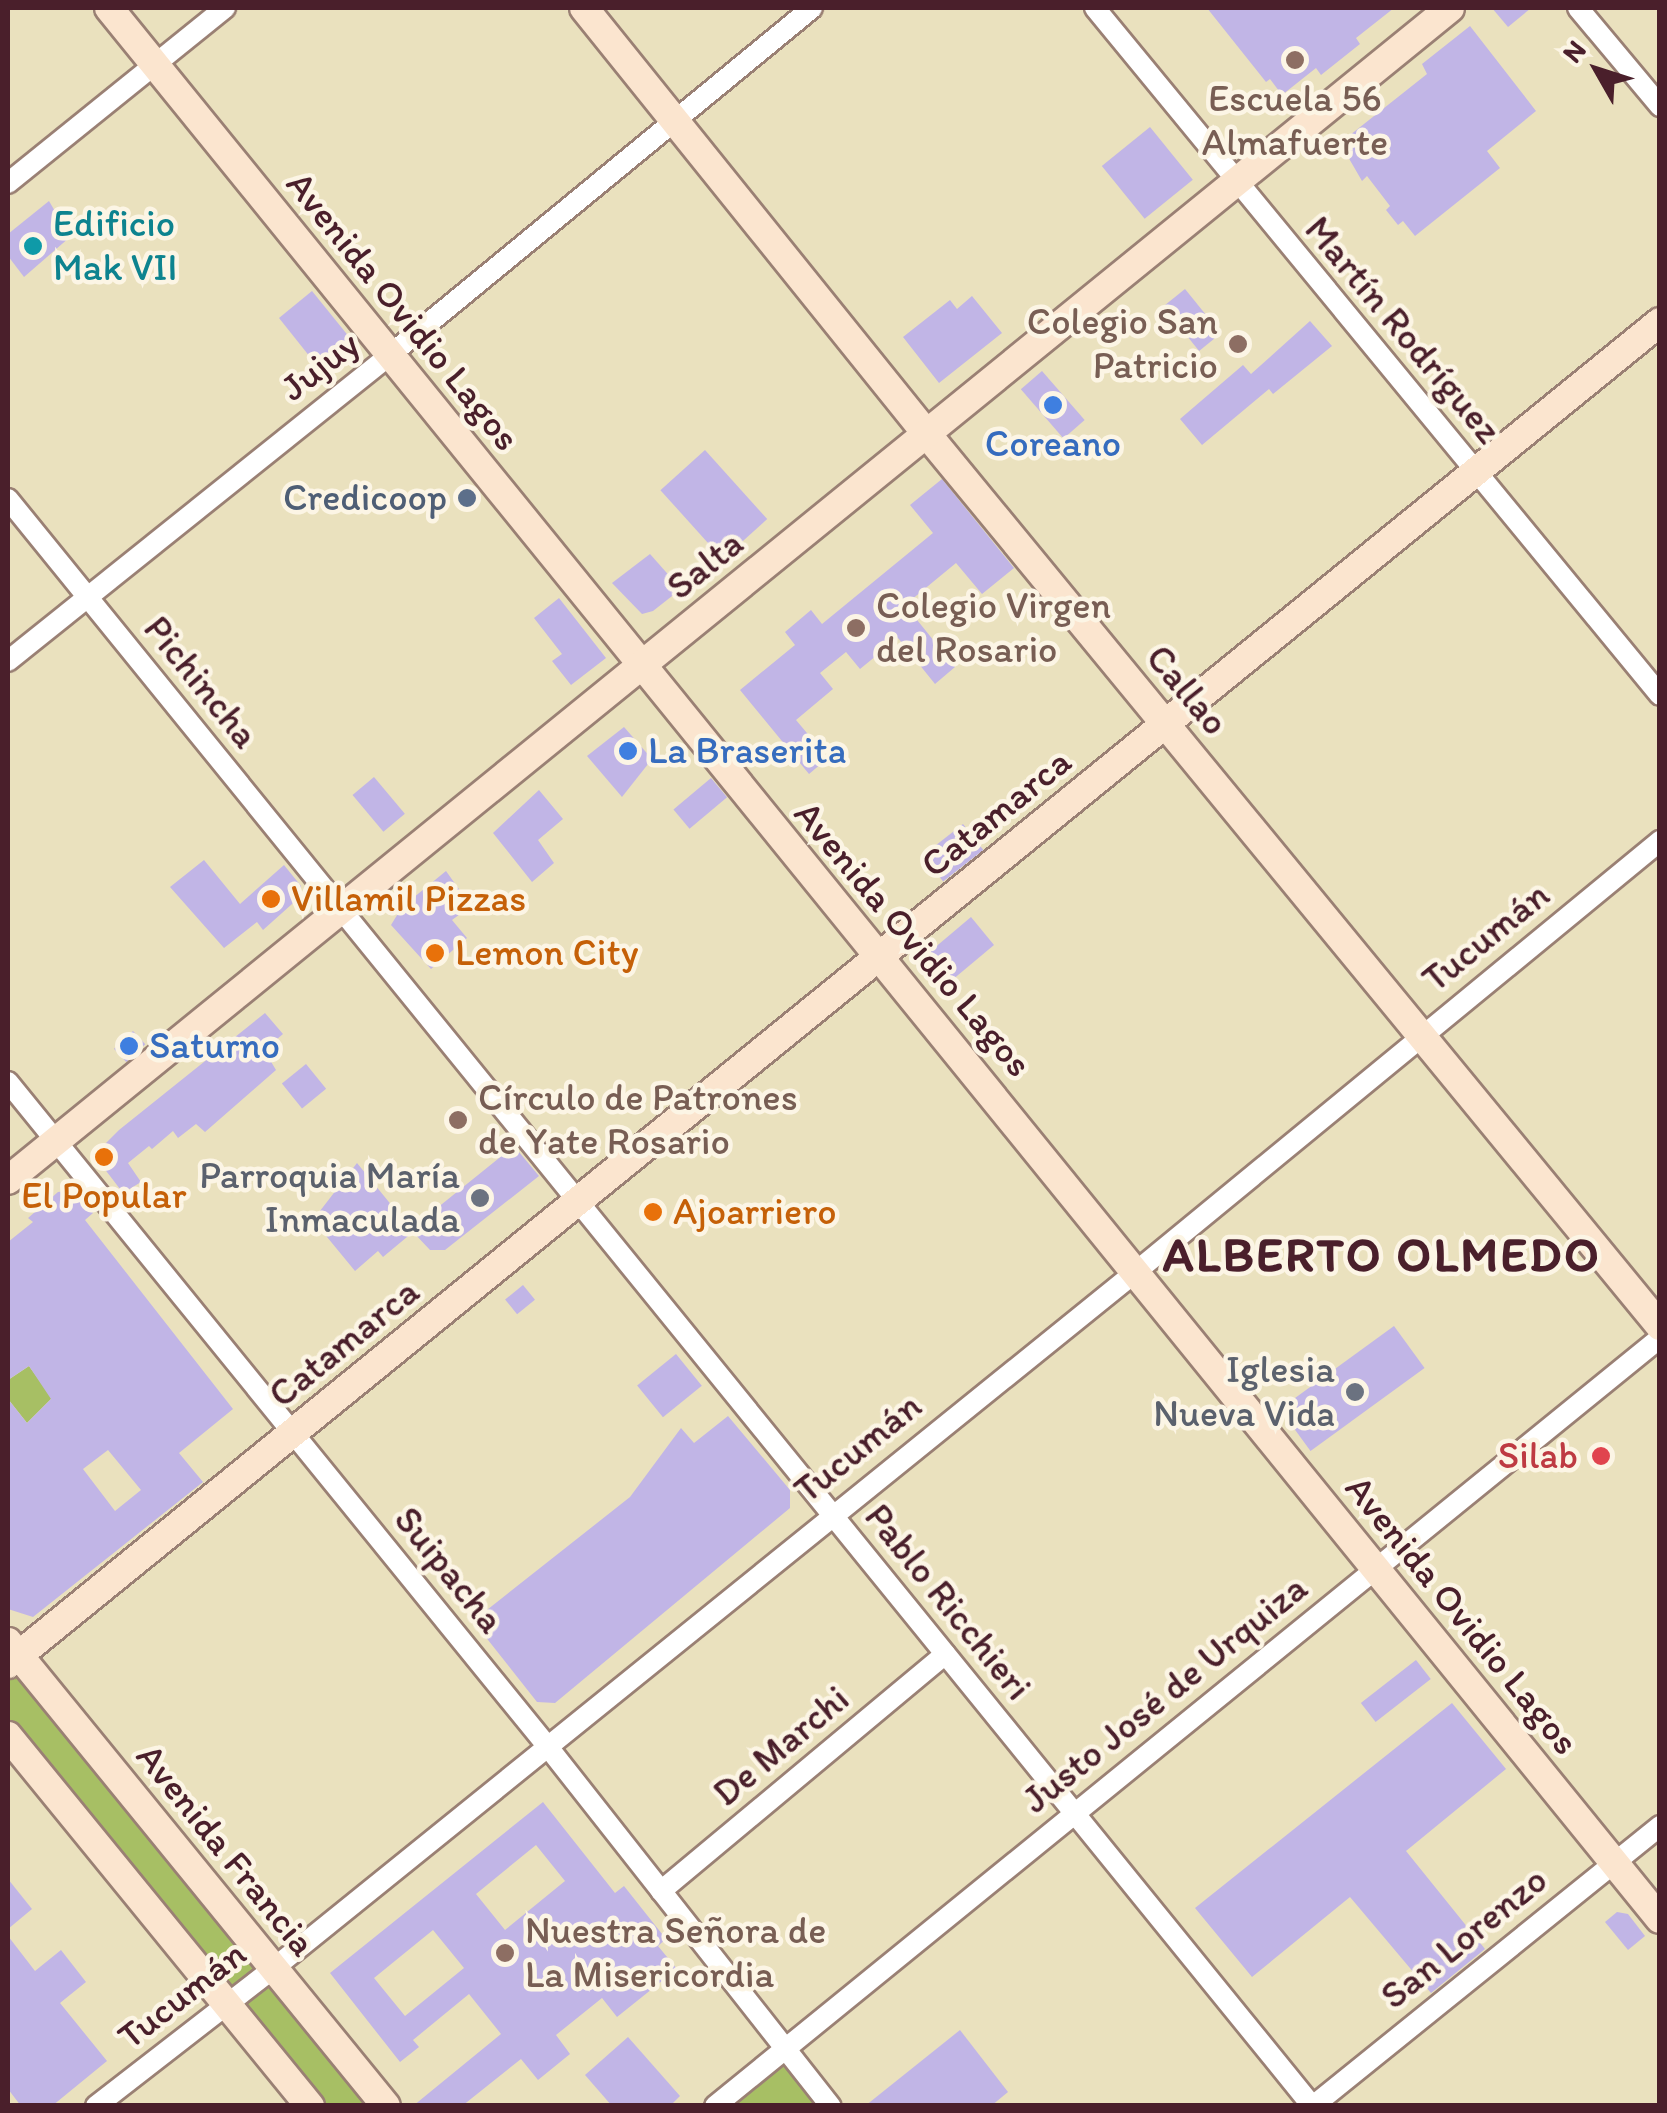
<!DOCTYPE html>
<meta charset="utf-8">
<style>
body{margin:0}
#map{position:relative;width:1667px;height:2113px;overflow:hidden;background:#eae1be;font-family:Itim,sans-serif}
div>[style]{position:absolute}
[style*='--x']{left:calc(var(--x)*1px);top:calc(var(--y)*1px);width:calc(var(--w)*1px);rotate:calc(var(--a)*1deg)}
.green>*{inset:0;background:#a7bf64}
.building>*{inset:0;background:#c1b5e6;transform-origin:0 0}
.roads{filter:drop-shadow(2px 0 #9a8074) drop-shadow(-2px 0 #9a8074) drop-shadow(0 2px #9a8074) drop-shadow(0 -2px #9a8074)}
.street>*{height:20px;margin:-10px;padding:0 10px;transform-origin:10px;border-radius:10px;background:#fff}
.secondary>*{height:28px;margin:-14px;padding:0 14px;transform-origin:14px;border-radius:14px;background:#fbe5cf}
.dots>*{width:28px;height:28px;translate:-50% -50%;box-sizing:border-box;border:5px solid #fcf5e5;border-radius:50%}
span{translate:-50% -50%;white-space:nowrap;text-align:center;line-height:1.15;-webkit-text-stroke:9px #fcf5e5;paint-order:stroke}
.education-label{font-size:38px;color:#785e54}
.right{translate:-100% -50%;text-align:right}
.left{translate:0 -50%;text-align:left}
.culture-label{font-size:38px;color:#0d838f}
.street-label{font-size:38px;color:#4a1f2b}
.shop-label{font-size:38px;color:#366cbe}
.service-label{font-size:38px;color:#4e5e75}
.food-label{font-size:38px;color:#c56008}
.worship-label{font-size:38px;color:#5b616d}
.health-label{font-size:38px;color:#be3a42}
.district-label{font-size:48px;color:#4a1f2b;font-weight:700;letter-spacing:2.5px}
.frame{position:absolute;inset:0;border:10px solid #4a1f2b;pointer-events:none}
.north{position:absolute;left:1547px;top:20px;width:100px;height:100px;-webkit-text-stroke:8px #fcf5e5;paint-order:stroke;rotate:309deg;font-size:28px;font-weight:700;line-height:40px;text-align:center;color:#4a1f2b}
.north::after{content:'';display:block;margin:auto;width:35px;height:45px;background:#4a1f2b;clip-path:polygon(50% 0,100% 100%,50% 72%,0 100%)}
</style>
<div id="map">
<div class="green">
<div style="clip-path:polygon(29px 1366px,52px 1398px,27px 1423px,8px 1399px,8px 1380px)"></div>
<div style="clip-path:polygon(8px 1642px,386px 2105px,310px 2105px,8px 1736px)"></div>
<div style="clip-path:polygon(785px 2048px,831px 2106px,715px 2106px)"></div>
</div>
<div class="building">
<div style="clip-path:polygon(1207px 8px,1394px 8px,1356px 38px,1360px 44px,1321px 75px,1316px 68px,1282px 95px,1270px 79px,1266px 82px)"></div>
<div style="clip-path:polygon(1492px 8px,1531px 8px,1508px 27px)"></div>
<div style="clip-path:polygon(1470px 26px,1536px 111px,1487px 151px,1500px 168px,1415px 236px,1403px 221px,1398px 225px,1386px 210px,1390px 206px,1367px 176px,1362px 181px,1340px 143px,1427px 74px,1422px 64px)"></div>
<div style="left:1150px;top:127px;width:68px;height:62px;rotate:51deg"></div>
<div style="clip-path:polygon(49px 201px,70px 237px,24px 277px,8px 256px,8px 234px)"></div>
<div style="left:1185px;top:289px;width:57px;height:28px;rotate:51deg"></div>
<div style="clip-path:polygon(312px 291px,350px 338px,345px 362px,326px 377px,279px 318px)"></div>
<div style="clip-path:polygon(972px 296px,1002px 333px,939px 383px,903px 337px,950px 300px,957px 309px)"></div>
<div style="clip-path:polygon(1310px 321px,1332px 346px,1273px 394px,1269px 389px,1202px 445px,1180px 419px,1243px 365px,1251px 374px)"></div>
<div style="left:1042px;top:371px;width:65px;height:28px;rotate:49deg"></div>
<div style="left:705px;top:450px;width:93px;height:60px;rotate:48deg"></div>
<div style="clip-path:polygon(942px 479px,1014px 568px,982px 594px,956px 563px,905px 605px,955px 667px,935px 684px,898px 638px,860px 669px,846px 652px,820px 673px,833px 689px,796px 720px,828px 758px,809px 774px,740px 690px,795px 645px,785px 632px,811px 610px,822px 624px,933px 533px,910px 505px)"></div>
<div style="clip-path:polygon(650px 554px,681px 589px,653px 611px,642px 614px,612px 583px)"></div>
<div style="clip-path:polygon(559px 598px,606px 658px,571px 685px,552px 661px,562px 654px,534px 618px)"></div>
<div style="clip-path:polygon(624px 727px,652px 759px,622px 797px,587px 756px)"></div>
<div style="left:374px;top:777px;width:48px;height:28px;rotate:50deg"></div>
<div style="left:711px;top:778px;width:25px;height:49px;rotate:50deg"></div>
<div style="clip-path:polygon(539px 790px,563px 819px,538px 840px,554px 863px,532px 882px,493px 833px)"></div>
<div style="left:963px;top:824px;width:33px;height:51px;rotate:52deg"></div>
<div style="clip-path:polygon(204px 860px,240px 904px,284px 865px,301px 886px,301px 896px,263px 930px,257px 922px,224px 948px,170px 887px)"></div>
<div style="clip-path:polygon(446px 871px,471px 906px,452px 920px,467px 938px,431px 969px,391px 925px,402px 907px)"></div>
<div style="clip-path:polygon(971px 917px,994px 945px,939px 991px,924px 972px,926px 955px)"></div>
<div style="clip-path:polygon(265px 1013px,283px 1034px,264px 1050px,276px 1070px,205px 1132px,196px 1124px,178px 1138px,173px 1131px,152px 1149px,149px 1146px,128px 1163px,141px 1182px,123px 1193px,94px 1155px,119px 1130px)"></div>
<div style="left:133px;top:1031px;width:18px;height:26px;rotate:47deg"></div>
<div style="left:306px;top:1064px;width:32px;height:31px;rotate:51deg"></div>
<div style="clip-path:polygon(514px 1146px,539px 1176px,445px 1250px,430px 1250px,413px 1232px,383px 1257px,378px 1251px,355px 1271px,313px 1220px,357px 1163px,411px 1229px)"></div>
<div style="clip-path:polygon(evenodd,66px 1191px,79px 1196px,93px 1213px,85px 1220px,233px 1409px,179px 1453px,203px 1482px,33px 1617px,8px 1609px,8px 1399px,27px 1423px,51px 1399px,29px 1366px,8px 1380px,8px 1242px,33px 1222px,28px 1218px,58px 1192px,66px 1191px,108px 1450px,141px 1490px,115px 1511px,83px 1469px,108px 1450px)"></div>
<div style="left:523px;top:1285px;width:19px;height:23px;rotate:51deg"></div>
<div style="left:1394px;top:1326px;width:52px;height:141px;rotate:54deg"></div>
<div style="left:676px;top:1354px;width:41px;height:50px;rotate:51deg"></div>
<div style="clip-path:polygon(728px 1416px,790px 1490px,790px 1508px,555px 1703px,537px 1702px,473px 1621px,630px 1497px,681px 1428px,694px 1443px)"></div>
<div style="left:1416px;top:1660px;width:24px;height:70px;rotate:52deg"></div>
<div style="clip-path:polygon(1452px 1703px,1506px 1769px,1406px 1851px,1485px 1949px,1431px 1993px,1350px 1897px,1252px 1977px,1195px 1908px)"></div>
<div style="clip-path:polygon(evenodd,543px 1802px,615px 1893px,624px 1886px,666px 1939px,658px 1946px,677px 1969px,617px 2017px,602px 1998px,556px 2035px,570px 2054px,538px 2080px,521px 2059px,462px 2106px,413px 2106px,501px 2034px,469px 1994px,413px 2040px,419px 2047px,400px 2062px,330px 1973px,543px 1802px,536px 1845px,565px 1881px,505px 1930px,476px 1894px,536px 1845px,543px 1802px,433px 1930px,464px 1968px,405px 2016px,374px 1978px,433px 1930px)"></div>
<div style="clip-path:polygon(8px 1879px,32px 1909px,8px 1929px)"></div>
<div style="clip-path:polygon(1617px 1912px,1628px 1914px,1645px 1936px,1628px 1950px,1605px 1922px)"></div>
<div style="clip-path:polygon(8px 1936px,35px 1971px,61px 1950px,86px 1982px,60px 2003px,107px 2061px,52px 2106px,21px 2106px,8px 2089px)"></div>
<div style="clip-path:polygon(960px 2030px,1008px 2092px,991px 2106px,865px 2106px)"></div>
<div style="clip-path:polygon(628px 2037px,680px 2096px,670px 2106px,612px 2106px,585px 2075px)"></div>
</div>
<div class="roads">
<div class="street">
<div style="--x:1095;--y:8;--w:889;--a:50.57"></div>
<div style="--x:1578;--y:8;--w:128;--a:50.1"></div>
<div style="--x:8;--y:183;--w:279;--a:-38.9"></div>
<div style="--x:8;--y:499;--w:2070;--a:50.94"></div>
<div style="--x:8;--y:661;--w:491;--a:-38.7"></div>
<div style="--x:391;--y:354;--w:545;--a:-39.42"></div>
<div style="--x:8;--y:1082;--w:857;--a:50.92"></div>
<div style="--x:548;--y:1747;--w:457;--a:51.8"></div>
<div style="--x:661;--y:1891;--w:370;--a:-39.8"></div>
<div style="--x:96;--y:2106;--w:225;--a:-37.8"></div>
<div style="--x:274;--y:1968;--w:1111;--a:-38.93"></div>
<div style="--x:1138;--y:1270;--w:676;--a:-39.41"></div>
<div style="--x:715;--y:2106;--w:1218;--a:-39.1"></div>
<div style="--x:1313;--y:2106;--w:446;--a:-38.9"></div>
</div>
<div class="secondary">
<div style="--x:109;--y:8;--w:2461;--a:50.94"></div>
<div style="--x:584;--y:8;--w:546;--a:51.18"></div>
<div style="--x:926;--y:433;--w:1156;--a:50.58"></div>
<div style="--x:8;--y:1180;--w:1858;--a:-39.1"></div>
<div style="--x:8;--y:1642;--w:598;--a:50.83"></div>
<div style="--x:8;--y:1664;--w:2128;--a:-39.09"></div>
<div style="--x:8;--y:1736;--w:478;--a:50.8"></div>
</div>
</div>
<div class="dots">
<div style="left:1295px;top:60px;background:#8d6e63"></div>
<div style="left:33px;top:246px;background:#0f9aa8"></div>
<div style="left:1238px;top:344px;background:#8d6e63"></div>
<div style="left:1053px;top:405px;background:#3f7fe0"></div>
<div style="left:467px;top:498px;background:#5c6f8a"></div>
<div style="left:856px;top:628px;background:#8d6e63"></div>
<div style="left:628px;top:751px;background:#3f7fe0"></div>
<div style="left:271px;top:899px;background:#e8710a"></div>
<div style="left:435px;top:953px;background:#e8710a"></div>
<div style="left:129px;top:1046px;background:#3f7fe0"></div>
<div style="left:458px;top:1120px;background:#8d6e63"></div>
<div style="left:104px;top:1157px;background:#e8710a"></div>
<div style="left:480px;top:1198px;background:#6b7280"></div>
<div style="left:653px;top:1212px;background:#e8710a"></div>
<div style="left:1355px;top:1392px;background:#6b7280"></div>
<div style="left:1601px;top:1456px;background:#e0444e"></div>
<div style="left:505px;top:1953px;background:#8d6e63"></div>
</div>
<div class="education-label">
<span style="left:1295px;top:121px">Escuela 56<br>Almafuerte</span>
<span class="right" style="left:1218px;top:344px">Colegio San<br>Patricio</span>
<span class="left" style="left:876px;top:628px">Colegio Virgen<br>del Rosario</span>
<span class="left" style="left:478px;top:1120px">Círculo de Patrones<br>de Yate Rosario</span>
<span class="left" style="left:525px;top:1953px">Nuestra Señora de<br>La Misericordia</span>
</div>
<div class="culture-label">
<span class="left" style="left:53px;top:246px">Edificio<br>Mak VII</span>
</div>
<div class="street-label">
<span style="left:403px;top:311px;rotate:51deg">Avenida Ovidio Lagos</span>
<span style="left:1403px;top:330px;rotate:50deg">Martín Rodríguez</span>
<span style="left:320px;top:366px;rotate:-38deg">Jujuy</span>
<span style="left:705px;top:565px;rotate:-39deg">Salta</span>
<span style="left:201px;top:682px;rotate:51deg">Pichincha</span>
<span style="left:1187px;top:690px;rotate:50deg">Callao</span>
<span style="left:996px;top:813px;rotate:-39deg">Catamarca</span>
<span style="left:1486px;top:937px;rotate:-39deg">Tucumán</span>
<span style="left:913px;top:939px;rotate:50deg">Avenida Ovidio Lagos</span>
<span style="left:344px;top:1343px;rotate:-39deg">Catamarca</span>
<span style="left:858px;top:1448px;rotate:-39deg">Tucumán</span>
<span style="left:449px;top:1570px;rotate:51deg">Suipacha</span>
<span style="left:948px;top:1602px;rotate:51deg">Pablo Ricchieri</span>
<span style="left:1462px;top:1615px;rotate:51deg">Avenida Ovidio Lagos</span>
<span style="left:1165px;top:1694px;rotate:-39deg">Justo José de Urquiza</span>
<span style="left:781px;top:1746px;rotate:-40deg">De Marchi</span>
<span style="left:226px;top:1850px;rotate:51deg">Avenida Francia</span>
<span style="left:1464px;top:1938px;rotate:-39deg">San Lorenzo</span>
<span style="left:182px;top:1995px;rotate:-38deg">Tucumán</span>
</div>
<div class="shop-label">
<span style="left:1053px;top:444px">Coreano</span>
<span class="left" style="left:648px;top:751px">La Braserita</span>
<span class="left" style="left:149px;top:1046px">Saturno</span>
</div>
<div class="service-label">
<span class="right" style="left:447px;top:498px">Credicoop</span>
</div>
<div class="food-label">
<span class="left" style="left:291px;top:899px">Villamil Pizzas</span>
<span class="left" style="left:455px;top:953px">Lemon City</span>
<span style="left:104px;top:1196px">El Popular</span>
<span class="left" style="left:673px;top:1212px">Ajoarriero</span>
</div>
<div class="worship-label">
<span class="right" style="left:460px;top:1198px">Parroquia María<br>Inmaculada</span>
<span class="right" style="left:1335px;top:1392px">Iglesia<br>Nueva Vida</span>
</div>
<div class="health-label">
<span class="right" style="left:1578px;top:1456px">Silab</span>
</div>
<div class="district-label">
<span style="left:1382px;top:1255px">ALBERTO OLMEDO</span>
</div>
<div class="frame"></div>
<div class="north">N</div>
</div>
